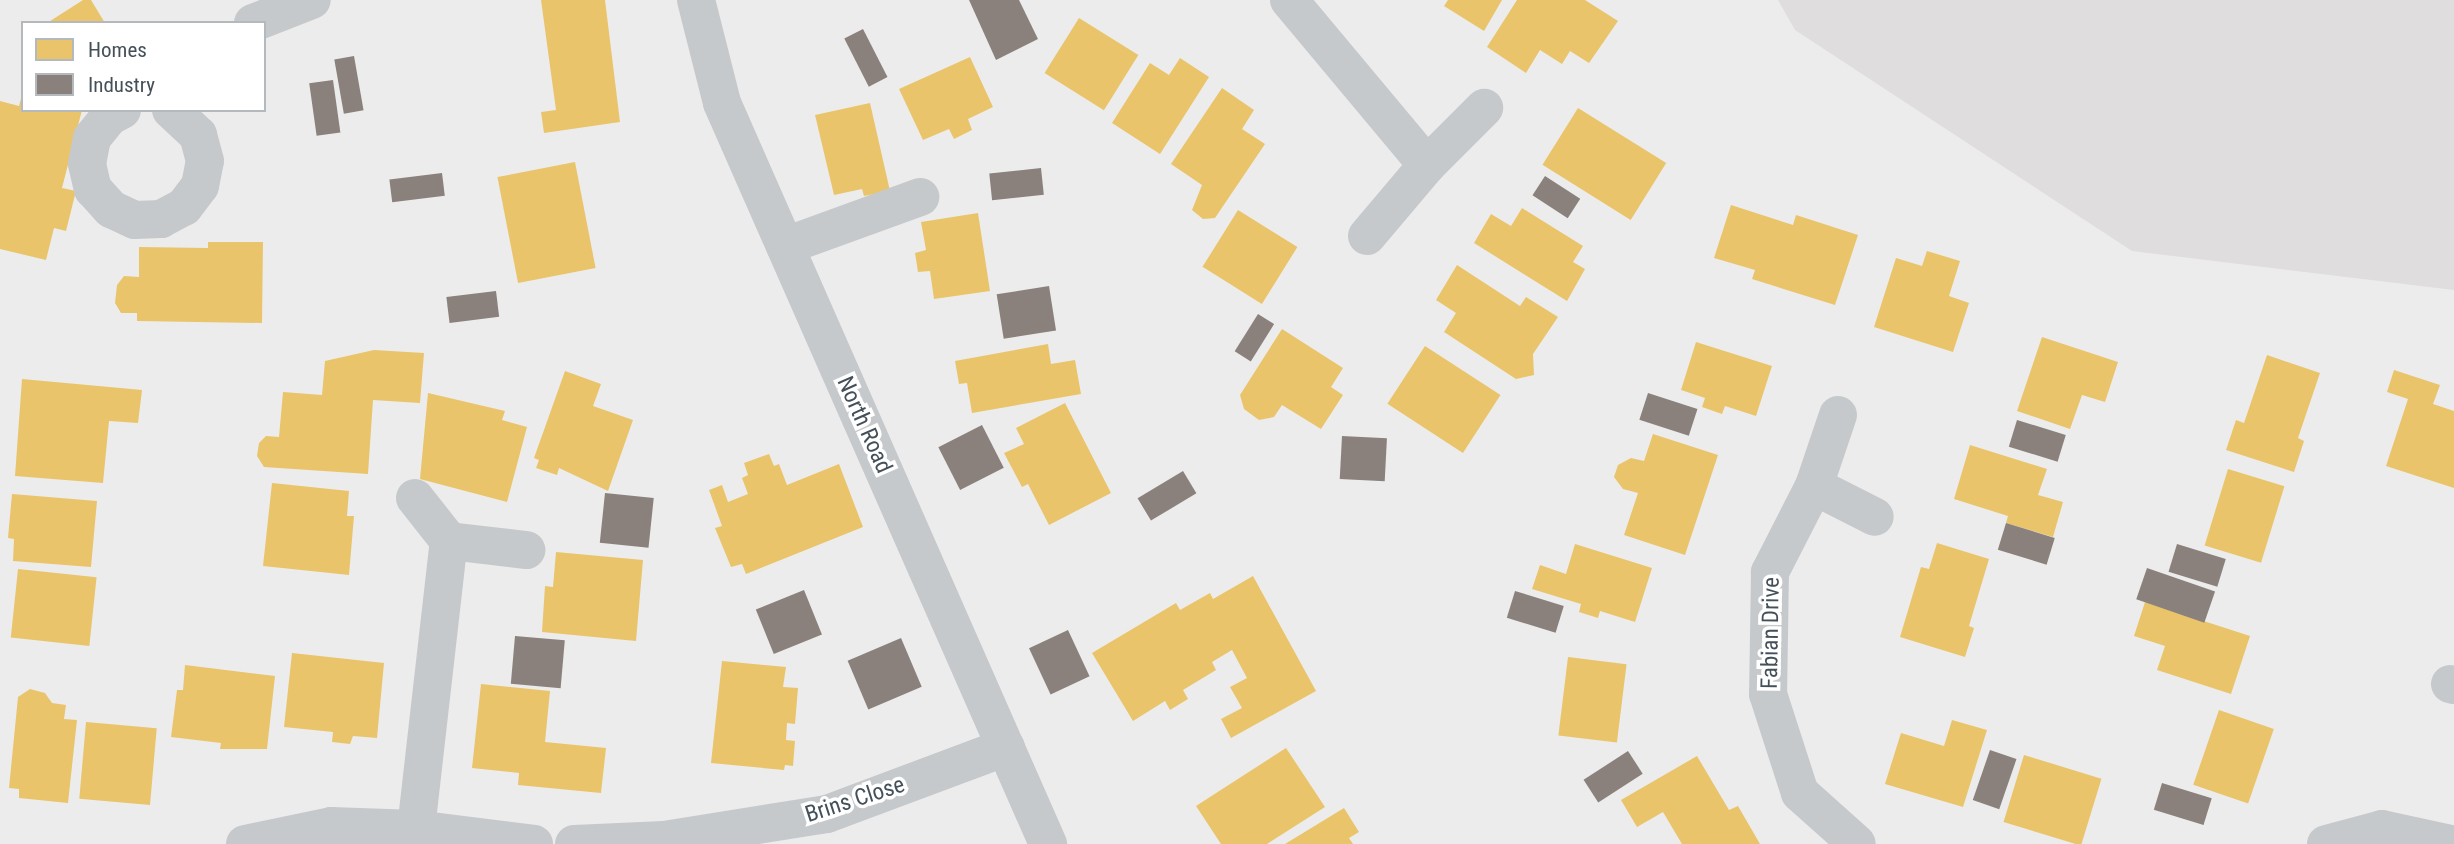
<!DOCTYPE html>
<style>
body{margin:0}
#map{position:relative;width:2454px;height:844px;overflow:hidden;background:#edecec;font-family:"Roboto Condensed",sans-serif}
div>[style]{position:absolute}
[style*='--x']{left:calc(var(--x)*1px);top:calc(var(--y)*1px);width:calc(var(--w)*1px);rotate:calc(var(--a)*1deg)}
.education>*{inset:0;background:#dfddde}
.homes>*{inset:0;background:#e9c46a;transform-origin:0 0}
.industry>*{inset:0;background:#8a817c;transform-origin:0 0}
.minor>*{height:38px;margin:-19px;padding:0 19px;transform-origin:19px;border-radius:19px;background:#c6c9cb}
span{translate:-50% -50%;white-space:nowrap;text-align:center;line-height:1.15;-webkit-text-stroke:7px #fff;paint-order:stroke}
.street-label{font-size:23px;color:#445059}
.legend{position:absolute;left:21px;top:21px;width:245px;height:91px;box-sizing:border-box;background:#fff;border:2px solid #b4b9bd;margin:0;padding:9px 12px;list-style:none;font-size:21px;color:#445059}
.legend li{display:flex;align-items:center;gap:14px;height:35px}
.legend b{width:35px;border:2px solid #b4b9bd}
</style>
<div id="map">
<div class="education">
<div style="clip-path:polygon(1778px 0,2454px 0,2454px 290px,2132px 251px,1795px 30px)"></div>
</div>
<div class="homes">
<div style="clip-path:polygon(83px 0,91px 0,105px 23px,47px 23px)"></div>
<div style="clip-path:polygon(541px 0,605px 0,620px 122px,544px 133px,541px 112px,556px 110px)"></div>
<div style="clip-path:polygon(1448px 0,1502px 0,1484px 31px,1444px 6px)"></div>
<div style="clip-path:polygon(1517px 0,1585px 0,1618px 21px,1589px 63px,1570px 51px,1562px 64px,1540px 50px,1526px 73px,1487px 47px)"></div>
<div style="left:1079px;top:18px;width:70px;height:65px;rotate:32deg"></div>
<div style="clip-path:polygon(970px 57px,993px 107px,968px 119px,972px 130px,954px 139px,949px 129px,923px 140px,899px 89px)"></div>
<div style="clip-path:polygon(1180px 58px,1209px 77px,1160px 154px,1112px 123px,1150px 63px,1169px 75px)"></div>
<div style="clip-path:polygon(1222px 88px,1254px 110px,1242px 129px,1265px 144px,1215px 218px,1203px 219px,1192px 210px,1202px 185px,1171px 164px)"></div>
<div style="clip-path:polygon(22px 95px,23px 110px,82px 110px,62px 188px,76px 191px,66px 231px,54px 228px,46px 260px,0 249px,0 101px,19px 106px)"></div>
<div style="clip-path:polygon(870px 103px,890px 191px,864px 196px,862px 189px,834px 195px,815px 115px)"></div>
<div style="left:1578px;top:108px;width:104px;height:67px;rotate:32deg"></div>
<div style="left:575px;top:162px;width:108px;height:79px;rotate:79deg"></div>
<div style="clip-path:polygon(1731px 205px,1793px 225px,1796px 215px,1858px 235px,1835px 305px,1752px 279px,1755px 270px,1714px 258px)"></div>
<div style="clip-path:polygon(1522px 208px,1583px 246px,1573px 262px,1585px 269px,1567px 301px,1474px 243px,1491px 214px,1511px 226px)"></div>
<div style="left:1238px;top:210px;width:70px;height:67px;rotate:32deg"></div>
<div style="clip-path:polygon(978px 213px,990px 291px,934px 299px,930px 271px,918px 272px,915px 253px,926px 250px,921px 222px)"></div>
<div style="clip-path:polygon(208px 242px,263px 242px,262px 323px,137px 321px,137px 313px,121px 313px,115px 303px,117px 285px,124px 276px,139px 277px,139px 247px,208px 248px)"></div>
<div style="clip-path:polygon(1927px 251px,1960px 261px,1949px 296px,1969px 303px,1953px 352px,1874px 327px,1896px 258px,1922px 266px)"></div>
<div style="clip-path:polygon(1457px 265px,1520px 306px,1526px 297px,1558px 317px,1533px 354px,1534px 375px,1516px 379px,1444px 332px,1456px 313px,1436px 300px)"></div>
<div style="clip-path:polygon(1282px 329px,1343px 368px,1331px 387px,1343px 395px,1321px 429px,1282px 405px,1274px 417px,1259px 420px,1244px 409px,1240px 395px)"></div>
<div style="clip-path:polygon(2042px 337px,2118px 362px,2105px 402px,2082px 395px,2070px 429px,2017px 411px)"></div>
<div style="clip-path:polygon(1696px 342px,1772px 366px,1756px 416px,1725px 406px,1722px 414px,1702px 407px,1705px 398px,1681px 390px)"></div>
<div style="clip-path:polygon(1048px 344px,1051px 364px,1075px 360px,1081px 394px,972px 413px,967px 383px,959px 384px,955px 361px)"></div>
<div style="left:1425px;top:346px;width:90px;height:69px;rotate:33deg"></div>
<div style="clip-path:polygon(374px 350px,424px 353px,420px 403px,373px 400px,368px 474px,264px 467px,257px 456px,259px 443px,266px 436px,279px 437px,283px 392px,322px 395px,325px 361px)"></div>
<div style="clip-path:polygon(2267px 355px,2320px 373px,2298px 438px,2304px 441px,2294px 472px,2226px 450px,2236px 420px,2244px 423px)"></div>
<div style="clip-path:polygon(2394px 370px,2440px 385px,2433px 404px,2454px 411px,2454px 488px,2386px 466px,2408px 399px,2387px 392px)"></div>
<div style="clip-path:polygon(565px 371px,601px 384px,593px 406px,633px 420px,608px 491px,559px 468px,557px 475px,536px 468px,539px 460px,534px 458px)"></div>
<div style="clip-path:polygon(22px 379px,142px 390px,138px 423px,109px 421px,103px 483px,15px 476px)"></div>
<div style="clip-path:polygon(428px 393px,505px 411px,502px 420px,527px 427px,507px 502px,420px 479px)"></div>
<div style="clip-path:polygon(1065px 403px,1111px 493px,1049px 525px,1028px 484px,1022px 487px,1004px 453px,1024px 444px,1016px 428px)"></div>
<div style="clip-path:polygon(1653px 434px,1718px 455px,1685px 555px,1624px 535px,1638px 493px,1623px 489px,1614px 477px,1618px 465px,1631px 458px,1644px 461px)"></div>
<div style="clip-path:polygon(1970px 445px,2047px 469px,2038px 495px,2063px 502px,2053px 537px,2006px 523px,2008px 516px,1954px 499px)"></div>
<div style="clip-path:polygon(769px 454px,774px 466px,779px 464px,787px 485px,839px 464px,863px 527px,746px 574px,742px 564px,731px 567px,715px 528px,722px 526px,709px 490px,722px 485px,728px 502px,748px 494px,742px 478px,748px 475px,744px 463px)"></div>
<div style="left:2228px;top:469px;width:59px;height:80px;rotate:17deg"></div>
<div style="clip-path:polygon(272px 483px,349px 491px,347px 516px,354px 516px,349px 575px,263px 566px)"></div>
<div style="clip-path:polygon(12px 494px,97px 501px,91px 567px,13px 561px,14px 539px,8px 538px)"></div>
<div style="clip-path:polygon(1937px 543px,1989px 559px,1969px 626px,1974px 628px,1965px 657px,1900px 637px,1921px 567px,1929px 569px)"></div>
<div style="clip-path:polygon(1575px 544px,1652px 568px,1635px 622px,1600px 611px,1598px 618px,1579px 612px,1581px 604px,1532px 589px,1540px 565px,1566px 574px)"></div>
<div style="clip-path:polygon(556px 552px,643px 560px,636px 641px,542px 632px,545px 586px,553px 587px)"></div>
<div style="left:18px;top:569px;width:79px;height:69px;rotate:6deg"></div>
<div style="clip-path:polygon(1253px 576px,1316px 691px,1231px 738px,1221px 719px,1242px 708px,1230px 687px,1247px 678px,1232px 650px,1212px 662px,1216px 670px,1183px 690px,1188px 699px,1170px 710px,1165px 701px,1133px 721px,1092px 653px,1176px 603px,1180px 610px,1210px 593px,1213px 599px)"></div>
<div style="clip-path:polygon(2145px 602px,2250px 636px,2231px 694px,2157px 670px,2165px 646px,2134px 636px)"></div>
<div style="clip-path:polygon(292px 653px,384px 663px,377px 738px,353px 736px,350px 744px,332px 742px,333px 732px,284px 727px)"></div>
<div style="left:1568px;top:657px;width:59px;height:79px;rotate:7deg"></div>
<div style="clip-path:polygon(722px 661px,786px 667px,783px 687px,798px 688px,795px 724px,787px 723px,786px 740px,795px 741px,793px 766px,785px 765px,784px 770px,711px 763px)"></div>
<div style="clip-path:polygon(185px 665px,275px 676px,267px 749px,220px 749px,221px 743px,171px 737px,177px 690px,183px 690px)"></div>
<div style="clip-path:polygon(481px 684px,550px 691px,545px 742px,606px 748px,601px 793px,518px 785px,519px 773px,472px 768px)"></div>
<div style="clip-path:polygon(30px 689px,45px 693px,52px 703px,66px 705px,64px 719px,77px 720px,68px 803px,19px 798px,19px 789px,9px 788px,18px 697px)"></div>
<div style="left:2219px;top:710px;width:58px;height:79px;rotate:19deg"></div>
<div style="clip-path:polygon(1952px 720px,1987px 730px,1963px 807px,1885px 784px,1901px 733px,1944px 746px)"></div>
<div style="left:86px;top:722px;width:71px;height:77px;rotate:5deg"></div>
<div style="clip-path:polygon(1286px 748px,1325px 807px,1267px 844px,1221px 844px,1196px 806px)"></div>
<div style="left:2024px;top:755px;width:81px;height:70px;rotate:17deg"></div>
<div style="clip-path:polygon(1697px 756px,1729px 810px,1738px 806px,1760px 844px,1682px 844px,1663px 812px,1637px 827px,1621px 800px)"></div>
<div style="clip-path:polygon(1344px 808px,1359px 832px,1349px 838px,1353px 844px,1285px 844px)"></div>
</div>
<div class="industry">
<div style="clip-path:polygon(969px 0,1019px 0,1038px 39px,996px 60px)"></div>
<div style="left:863px;top:29px;width:54px;height:21px;rotate:63deg"></div>
<div style="left:354px;top:56px;width:55px;height:20px;rotate:80deg"></div>
<div style="left:333px;top:80px;width:53px;height:24px;rotate:82deg"></div>
<div style="left:1041px;top:168px;width:27px;height:52px;rotate:84deg"></div>
<div style="left:442px;top:173px;width:23px;height:53px;rotate:83deg"></div>
<div style="left:1545px;top:176px;width:42px;height:23px;rotate:33deg"></div>
<div style="left:1049px;top:286px;width:45px;height:53px;rotate:81deg"></div>
<div style="left:496px;top:291px;width:26px;height:50px;rotate:83deg"></div>
<div style="left:1258px;top:314px;width:19px;height:44px;rotate:32deg"></div>
<div style="left:1648px;top:393px;width:52px;height:28px;rotate:18deg"></div>
<div style="left:2017px;top:420px;width:51px;height:28px;rotate:17deg"></div>
<div style="left:982px;top:425px;width:48px;height:49px;rotate:63deg"></div>
<div style="left:1342px;top:436px;width:45px;height:43px;rotate:3deg"></div>
<div style="left:1183px;top:471px;width:26px;height:53px;rotate:59deg"></div>
<div style="left:605px;top:493px;width:49px;height:50px;rotate:6deg"></div>
<div style="left:2006px;top:523px;width:51px;height:28px;rotate:17deg"></div>
<div style="left:2177px;top:544px;width:51px;height:29px;rotate:17deg"></div>
<div style="left:2147px;top:568px;width:72px;height:33px;rotate:19deg"></div>
<div style="left:804px;top:590px;width:48px;height:52px;rotate:68deg"></div>
<div style="left:1515px;top:591px;width:51px;height:28px;rotate:17deg"></div>
<div style="left:1068px;top:630px;width:51px;height:43px;rotate:65deg"></div>
<div style="left:515px;top:636px;width:50px;height:48px;rotate:5deg"></div>
<div style="left:901px;top:638px;width:53px;height:58px;rotate:67deg"></div>
<div style="left:1990px;top:750px;width:28px;height:53px;rotate:19deg"></div>
<div style="left:1628px;top:751px;width:27px;height:53px;rotate:57deg"></div>
<div style="left:2162px;top:783px;width:52px;height:28px;rotate:17deg"></div>
</div>
<div class="minor">
<div style="--x:696;--y:0;--w:106;--a:75.8"></div>
<div style="--x:722;--y:103;--w:810;--a:66.25"></div>
<div style="--x:1289;--y:0;--w:215;--a:50.1"></div>
<div style="--x:253;--y:23;--w:63;--a:-21.3"></div>
<div style="--x:122;--y:110;--w:15;--a:152"></div>
<div style="--x:109;--y:117;--w:27;--a:129"></div>
<div style="--x:92;--y:138;--w:26;--a:101"></div>
<div style="--x:87;--y:164;--w:26;--a:77"></div>
<div style="--x:93;--y:189;--w:27;--a:48"></div>
<div style="--x:111;--y:209;--w:26;--a:25"></div>
<div style="--x:135;--y:220;--w:26;--a:-2"></div>
<div style="--x:161;--y:219;--w:26;--a:-28"></div>
<div style="--x:184;--y:207;--w:26;--a:-53"></div>
<div style="--x:200;--y:186;--w:25;--a:-79"></div>
<div style="--x:205;--y:161;--w:27;--a:-105"></div>
<div style="--x:198;--y:135;--w:37;--a:-137"></div>
<div style="--x:1367;--y:236;--w:93;--a:-49.8"></div>
<div style="--x:1427;--y:165;--w:81;--a:-45"></div>
<div style="--x:785;--y:246;--w:144;--a:-19.9"></div>
<div style="--x:1838;--y:415;--w:75;--a:108.7"></div>
<div style="--x:1814;--y:486;--w:97;--a:117.1"></div>
<div style="--x:1770;--y:572;--w:122;--a:90.9"></div>
<div style="--x:1768;--y:694;--w:104;--a:72.1"></div>
<div style="--x:1800;--y:793;--w:76;--a:41.8"></div>
<div style="--x:1814;--y:486;--w:68;--a:26.9"></div>
<div style="--x:415;--y:498;--w:55;--a:51.7"></div>
<div style="--x:449;--y:541;--w:78;--a:6.7"></div>
<div style="--x:2450;--y:684;--w:4;--a:14"></div>
<div style="--x:416;--y:829;--w:290;--a:-83.5"></div>
<div style="--x:245;--y:844;--w:88;--a:-11.8"></div>
<div style="--x:331;--y:826;--w:85;--a:2"></div>
<div style="--x:416;--y:829;--w:119;--a:7.2"></div>
<div style="--x:574;--y:844;--w:90;--a:-2.5"></div>
<div style="--x:664;--y:840;--w:165;--a:-9.1"></div>
<div style="--x:827;--y:814;--w:191;--a:-20.5"></div>
<div style="--x:2326;--y:844;--w:58;--a:-15"></div>
<div style="--x:2382;--y:829;--w:71;--a:12.3"></div>
</div>
<div class="street-label">
<span style="left:864px;top:425px;rotate:66deg">North Road</span>
<span style="left:1771px;top:633px;rotate:-89deg">Fabian Drive</span>
<span style="left:855px;top:800px;rotate:-18deg">Brins Close</span>
</div>
<ul class="legend">
<li><b style="height:19px;background:#e9c46a"></b>Homes</li>
<li><b style="height:19px;background:#8a817c"></b>Industry</li>
</ul>
</div>
